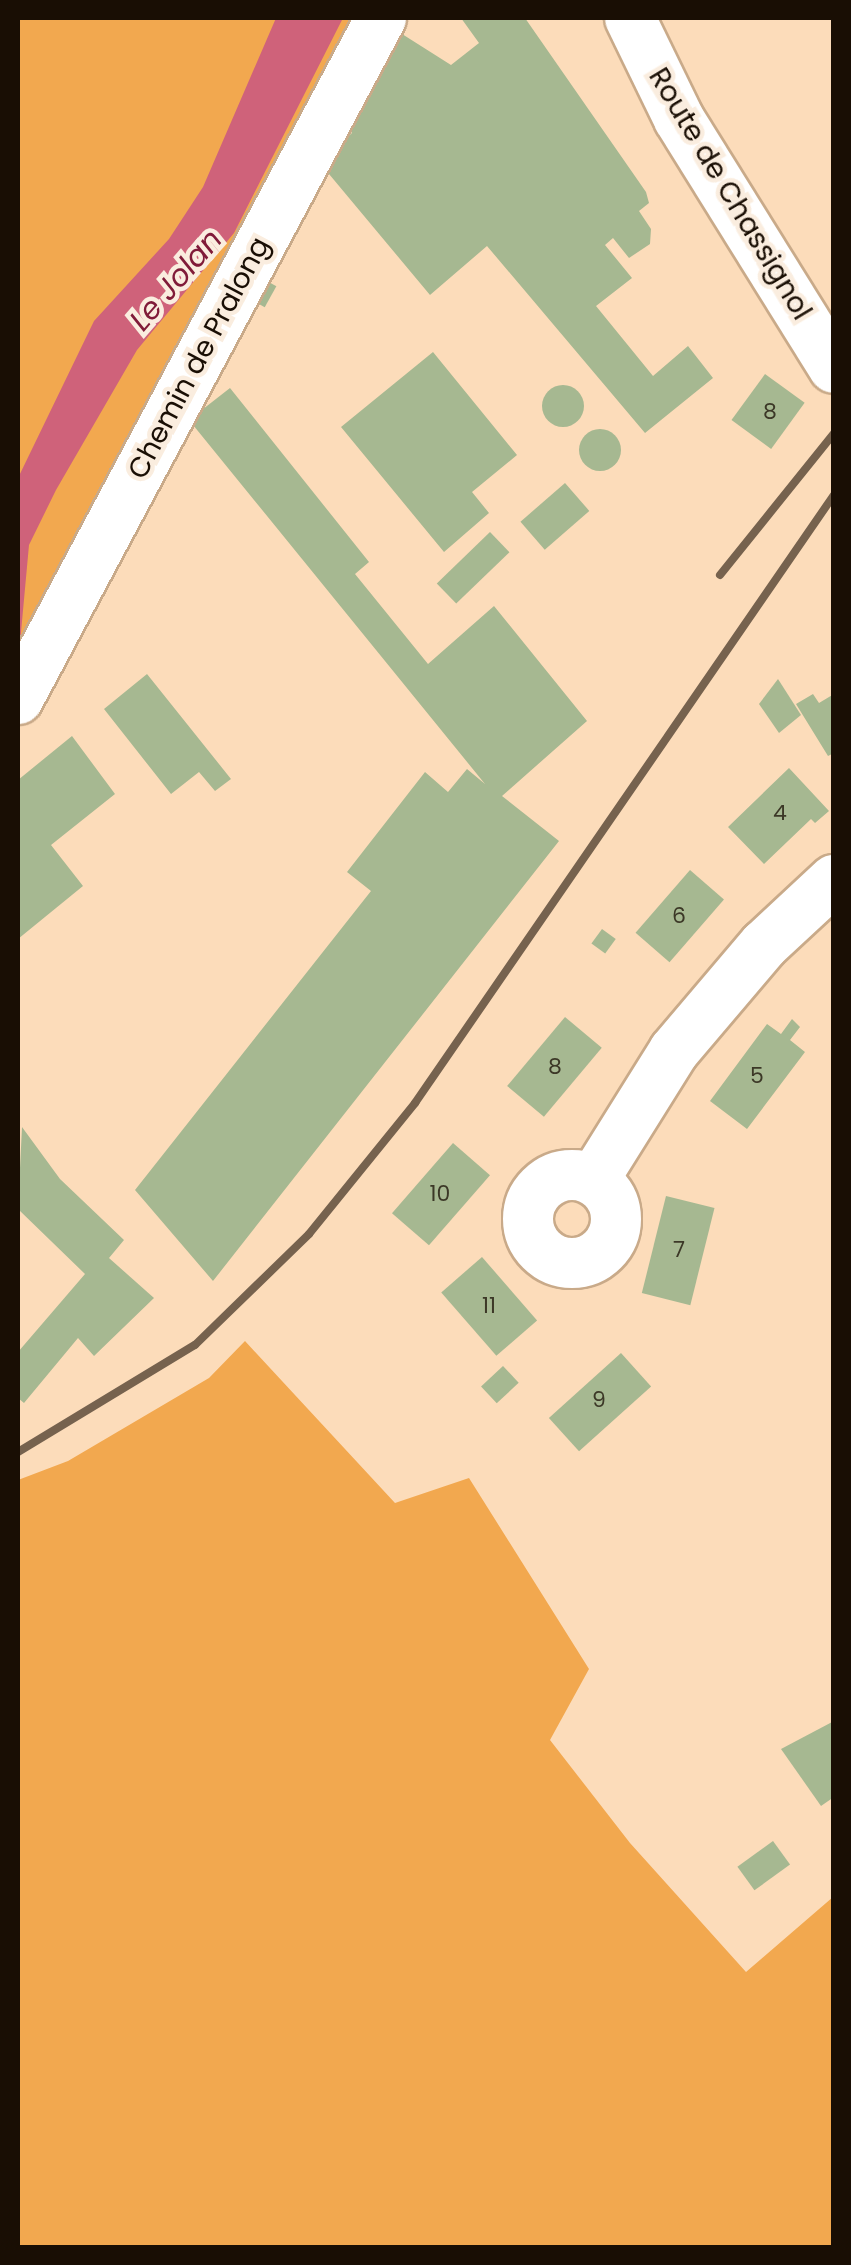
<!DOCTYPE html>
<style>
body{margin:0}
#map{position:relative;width:851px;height:2265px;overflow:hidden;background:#fcdcba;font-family:Poppins,sans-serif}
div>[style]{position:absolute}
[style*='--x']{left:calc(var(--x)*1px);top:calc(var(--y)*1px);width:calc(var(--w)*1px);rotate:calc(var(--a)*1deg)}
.green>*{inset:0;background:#f2a84f}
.water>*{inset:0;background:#cf627a}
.building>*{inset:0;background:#a6b891;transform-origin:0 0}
.round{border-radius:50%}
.roads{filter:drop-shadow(2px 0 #c9aa89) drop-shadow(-2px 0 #c9aa89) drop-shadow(0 2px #c9aa89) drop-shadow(0 -2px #c9aa89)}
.minor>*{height:50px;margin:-25px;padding:0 25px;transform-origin:25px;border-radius:25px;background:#fff}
.minor>.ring{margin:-25px;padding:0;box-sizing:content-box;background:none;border:50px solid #fff;border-radius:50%}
.rail>*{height:8px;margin:-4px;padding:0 4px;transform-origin:4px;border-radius:4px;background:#76624e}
span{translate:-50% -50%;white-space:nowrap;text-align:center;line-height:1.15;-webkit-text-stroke:9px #faeddf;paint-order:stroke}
.number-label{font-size:22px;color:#3c3827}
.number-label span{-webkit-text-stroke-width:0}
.street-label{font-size:28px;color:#190e04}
.water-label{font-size:30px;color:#801b39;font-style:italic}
.frame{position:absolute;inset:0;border:20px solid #190e04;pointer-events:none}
</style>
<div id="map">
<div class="green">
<div style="clip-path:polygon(18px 18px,365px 18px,18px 666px)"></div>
<div style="clip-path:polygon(245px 1341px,395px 1503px,469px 1478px,589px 1669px,550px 1740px,630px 1843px,746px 1972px,833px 1897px,833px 2247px,18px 2247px,18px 1480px,68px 1461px,209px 1378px)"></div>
</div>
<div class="water">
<div style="clip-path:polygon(276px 18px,343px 18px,234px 233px,137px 350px,56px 490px,29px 545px,18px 665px,18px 478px,94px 321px,169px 239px,203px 187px)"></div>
</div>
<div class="building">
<div style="clip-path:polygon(461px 18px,525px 18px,646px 192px,649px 203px,639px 211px,651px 229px,650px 244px,629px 258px,613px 238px,605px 245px,632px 278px,596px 306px,653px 376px,688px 346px,713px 378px,645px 433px,487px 246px,430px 295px,319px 162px,352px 133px,341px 118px,391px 27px,451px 65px,479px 43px)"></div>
<div style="left:258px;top:276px;width:21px;height:24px;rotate:29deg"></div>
<div style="clip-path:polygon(433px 352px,517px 455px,472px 492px,489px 513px,444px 552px,341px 427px)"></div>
<div style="left:765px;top:374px;width:49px;height:57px;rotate:36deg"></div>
<div class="round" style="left:542px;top:385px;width:42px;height:42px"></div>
<div style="clip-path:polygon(230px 388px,369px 562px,355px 574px,428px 664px,494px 606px,587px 721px,502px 796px,559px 841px,213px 1281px,135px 1190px,371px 891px,347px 872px,425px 772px,448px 792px,467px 769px,485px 784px,189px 420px)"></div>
<div class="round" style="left:579px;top:429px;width:42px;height:42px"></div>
<div style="left:565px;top:483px;width:37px;height:59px;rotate:49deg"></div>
<div style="left:490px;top:532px;width:28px;height:74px;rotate:46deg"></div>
<div style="clip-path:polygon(147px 674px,231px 779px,215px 791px,199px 772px,171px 794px,104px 709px)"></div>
<div style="clip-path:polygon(778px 679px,801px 715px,779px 733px,759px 704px)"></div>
<div style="clip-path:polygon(813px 694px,819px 703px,834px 694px,834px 753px,828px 756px,796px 704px)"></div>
<div style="clip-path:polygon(72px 736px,115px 794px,51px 845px,83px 886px,18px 939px,18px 780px)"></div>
<div style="clip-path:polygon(789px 768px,829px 811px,815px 823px,811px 819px,764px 864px,728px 827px)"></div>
<div style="left:690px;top:870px;width:45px;height:83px;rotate:41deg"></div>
<div style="left:602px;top:929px;width:17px;height:18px;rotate:36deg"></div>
<div style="left:565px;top:1017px;width:48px;height:90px;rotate:40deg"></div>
<div style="clip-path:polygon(792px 1019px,800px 1027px,790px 1040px,805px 1052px,747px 1129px,710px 1101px,767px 1024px,781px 1034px)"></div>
<div style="clip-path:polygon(22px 1127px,60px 1179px,124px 1240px,109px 1258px,154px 1298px,94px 1356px,78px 1338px,24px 1403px,18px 1398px,18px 1352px,85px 1274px,18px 1209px)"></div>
<div style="left:453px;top:1143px;width:49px;height:93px;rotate:41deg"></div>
<div style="left:666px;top:1196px;width:50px;height:100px;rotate:14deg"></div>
<div style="left:482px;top:1257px;width:84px;height:54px;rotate:49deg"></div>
<div style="left:621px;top:1353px;width:45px;height:97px;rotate:48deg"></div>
<div style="left:503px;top:1366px;width:23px;height:30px;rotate:47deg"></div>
<div style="clip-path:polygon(834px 1721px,834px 1797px,821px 1806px,781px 1749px)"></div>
<div style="left:773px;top:1841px;width:29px;height:44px;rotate:54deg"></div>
</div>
<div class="roads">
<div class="minor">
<div style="--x:630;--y:18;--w:112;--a:64.1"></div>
<div style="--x:679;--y:119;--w:293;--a:58.1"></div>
<div style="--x:18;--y:699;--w:772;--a:-61.94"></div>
<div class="ring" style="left:528px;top:1175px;width:38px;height:38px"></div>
<div style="--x:594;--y:1179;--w:151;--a:-58"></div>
<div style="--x:674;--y:1051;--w:139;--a:-49.7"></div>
<div style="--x:764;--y:945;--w:96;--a:-42.9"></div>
</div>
</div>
<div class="rail">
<div style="--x:720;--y:575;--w:182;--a:-51.2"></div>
<div style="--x:18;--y:1452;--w:207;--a:-31.2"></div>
<div style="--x:195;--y:1345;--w:159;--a:-44.2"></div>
<div style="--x:309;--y:1234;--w:169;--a:-51"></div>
<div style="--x:415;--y:1103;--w:738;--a:-55.43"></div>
</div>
<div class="number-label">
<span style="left:770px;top:412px">8</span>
<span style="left:780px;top:813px">4</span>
<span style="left:679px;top:916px">6</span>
<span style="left:555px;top:1067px">8</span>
<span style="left:757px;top:1076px">5</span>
<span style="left:440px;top:1194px">10</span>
<span style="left:679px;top:1250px">7</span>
<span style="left:489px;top:1306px">11</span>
<span style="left:599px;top:1400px">9</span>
</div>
<div class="street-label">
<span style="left:730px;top:194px;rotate:59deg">Route de Chassignol</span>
<span style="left:199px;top:358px;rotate:-62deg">Chemin de Pralong</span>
</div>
<div class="water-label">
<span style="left:176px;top:280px;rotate:-49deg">Le Jolan</span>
</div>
<div class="frame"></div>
</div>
